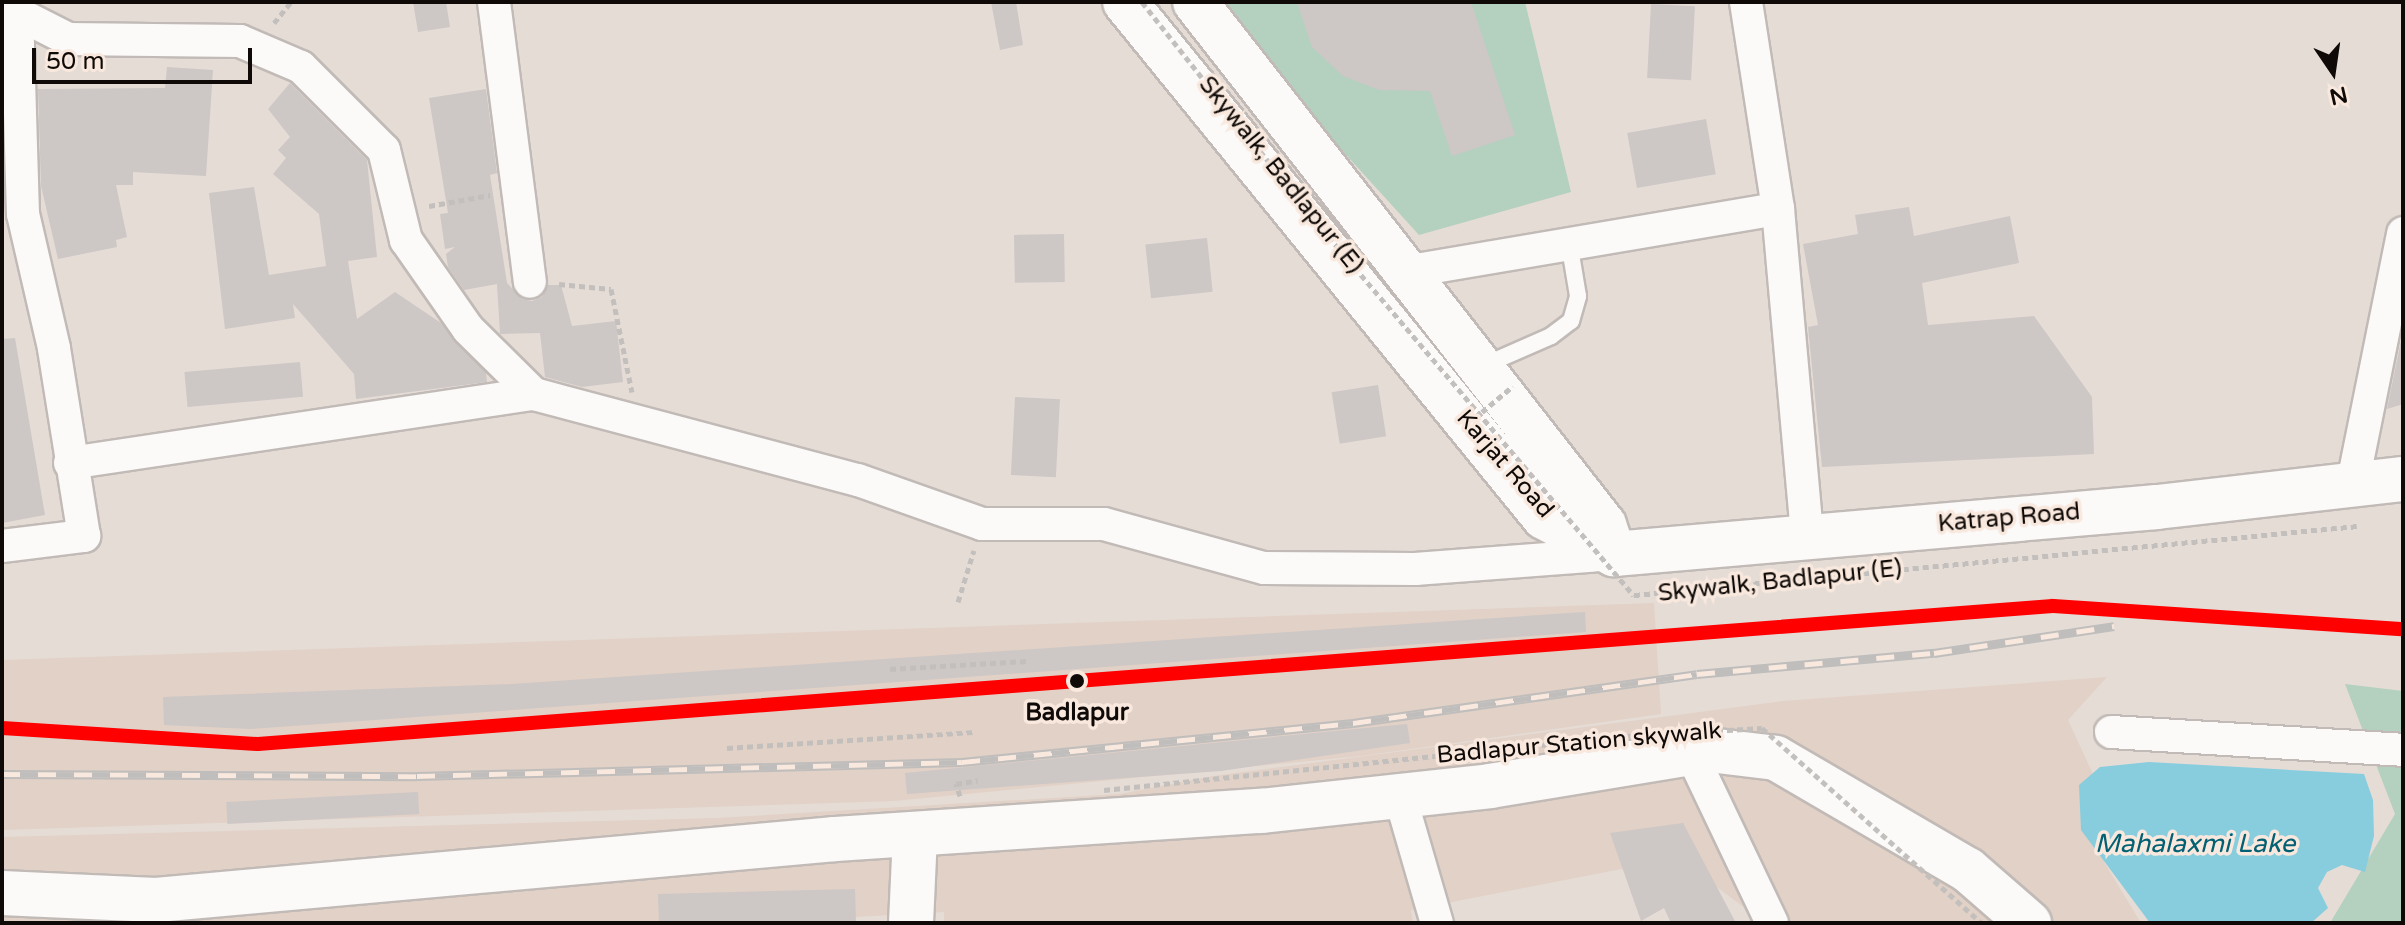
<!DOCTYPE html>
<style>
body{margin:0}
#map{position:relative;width:2405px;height:925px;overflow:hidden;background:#e5dcd6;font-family:"Varela Round",sans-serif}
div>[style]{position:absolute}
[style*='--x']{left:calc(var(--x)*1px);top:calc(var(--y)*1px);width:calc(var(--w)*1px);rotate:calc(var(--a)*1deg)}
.built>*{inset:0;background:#e2d1c6}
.green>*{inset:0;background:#b4d0be}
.water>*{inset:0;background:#87cdde}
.building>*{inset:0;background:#cdc7c6;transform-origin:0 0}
.path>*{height:5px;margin-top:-2.5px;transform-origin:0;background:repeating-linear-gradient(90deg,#c2bfbd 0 6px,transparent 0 10px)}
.roads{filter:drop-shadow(2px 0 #c1bab6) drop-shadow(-2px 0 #c1bab6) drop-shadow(0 2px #c1bab6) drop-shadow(0 -2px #c1bab6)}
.lane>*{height:16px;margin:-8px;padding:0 8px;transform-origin:8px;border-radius:8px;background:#fbfaf9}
.street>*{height:32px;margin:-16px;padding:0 16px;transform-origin:16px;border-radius:16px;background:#fbfaf9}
.secondary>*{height:44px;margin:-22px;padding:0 22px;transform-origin:22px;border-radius:22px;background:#fbfaf9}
.rail>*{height:9px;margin-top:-4.5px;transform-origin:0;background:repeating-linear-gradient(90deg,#f8e8dd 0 18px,#c0bebd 0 36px);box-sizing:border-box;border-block:2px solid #c0bebd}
.path-bridge>*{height:5px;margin-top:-2.5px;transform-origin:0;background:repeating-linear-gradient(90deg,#c2bfbd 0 6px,transparent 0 10px)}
.rail-1>*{height:14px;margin:-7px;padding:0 7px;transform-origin:7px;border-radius:7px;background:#f00}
.dots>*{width:22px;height:22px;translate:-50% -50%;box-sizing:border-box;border:4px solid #f8e8dd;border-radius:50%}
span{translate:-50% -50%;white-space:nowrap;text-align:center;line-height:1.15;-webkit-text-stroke:7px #f8e8dd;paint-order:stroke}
.street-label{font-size:24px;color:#0f0a07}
.stop-label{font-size:24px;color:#0f0a07;font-weight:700}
.water-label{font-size:26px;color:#035f72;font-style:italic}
.frame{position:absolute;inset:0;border:4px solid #0f0a07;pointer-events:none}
.north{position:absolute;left:2293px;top:32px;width:80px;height:80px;-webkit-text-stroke:6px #f8e8dd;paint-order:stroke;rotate:167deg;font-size:22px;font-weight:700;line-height:32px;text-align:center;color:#0f0a07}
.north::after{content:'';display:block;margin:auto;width:28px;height:36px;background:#0f0a07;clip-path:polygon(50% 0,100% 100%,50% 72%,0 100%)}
.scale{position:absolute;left:32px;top:48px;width:220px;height:36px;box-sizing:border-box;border:4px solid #0f0a07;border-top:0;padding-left:10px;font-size:24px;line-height:28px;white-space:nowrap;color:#0f0a07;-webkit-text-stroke:6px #f8e8dd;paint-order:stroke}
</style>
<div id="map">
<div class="built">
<div style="clip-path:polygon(1654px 603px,1661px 714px,1361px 756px,894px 801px,2px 830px,2px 660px)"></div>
<div style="clip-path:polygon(2107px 677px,2068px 720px,2093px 774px,2104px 862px,2141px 923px,1765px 923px,1678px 858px,1411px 910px,1413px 923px,944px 923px,944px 912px,747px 923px,2px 923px,2px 837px,717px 818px,1120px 794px,1213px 776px,1783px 701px)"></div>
</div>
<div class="green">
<div style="clip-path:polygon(1207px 2px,1525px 2px,1571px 192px,1419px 235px)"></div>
<div style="clip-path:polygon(2345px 684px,2403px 691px,2403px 923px,2330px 923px,2395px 814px)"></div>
</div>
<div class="water">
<div style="clip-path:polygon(2149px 762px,2364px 774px,2373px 800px,2374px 836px,2365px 872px,2342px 865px,2327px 872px,2318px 888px,2328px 908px,2311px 923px,2150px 923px,2081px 830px,2079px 785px,2100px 767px)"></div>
</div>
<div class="building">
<div style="clip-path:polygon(413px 2px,446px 2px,450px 27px,418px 32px)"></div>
<div style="clip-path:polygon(991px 2px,1016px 2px,1023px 45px,1000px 50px)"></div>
<div style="clip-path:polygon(1297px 2px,1471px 2px,1515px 135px,1452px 156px,1430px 91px,1379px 90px,1343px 76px,1312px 47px)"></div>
<div style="left:1651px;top:4px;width:44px;height:74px;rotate:3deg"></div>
<div style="clip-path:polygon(167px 67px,213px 70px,206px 176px,133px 172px,133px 185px,116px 185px,127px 237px,116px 240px,117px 247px,58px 259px,41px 186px,38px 89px,165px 88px)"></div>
<div style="clip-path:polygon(290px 83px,367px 160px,377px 257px,348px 261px,357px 319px,395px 292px,441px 323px,486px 373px,487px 382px,356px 399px,354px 374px,293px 304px,295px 318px,225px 329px,209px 193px,254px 187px,269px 275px,326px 266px,319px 214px,273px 174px,286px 158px,278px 150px,290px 137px,268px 109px)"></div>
<div style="clip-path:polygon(486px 89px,497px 173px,490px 175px,507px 283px,522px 299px,532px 301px,542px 297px,548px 285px,561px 285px,572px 326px,616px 321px,623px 382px,582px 387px,545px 377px,540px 333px,500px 334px,497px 284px,464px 290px,448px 267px,446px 254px,455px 247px,445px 249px,440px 214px,448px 213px,429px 98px)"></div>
<div style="left:1706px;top:119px;width:56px;height:80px;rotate:80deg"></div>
<div style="clip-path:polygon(1909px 207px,1914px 236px,2010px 216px,2019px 263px,1922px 283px,1928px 325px,2034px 316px,2092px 397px,2094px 454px,1822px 467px,1808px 327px,1818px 325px,1803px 244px,1858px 234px,1855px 215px)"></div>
<div style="left:1064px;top:234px;width:48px;height:50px;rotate:89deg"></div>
<div style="left:1207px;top:238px;width:54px;height:62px;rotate:84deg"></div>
<div style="clip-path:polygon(2402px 336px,2403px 404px,2387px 409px)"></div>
<div style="clip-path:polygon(15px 338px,45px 515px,2px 523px,2px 339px)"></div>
<div style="left:300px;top:362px;width:35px;height:116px;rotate:85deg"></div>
<div style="left:1378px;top:385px;width:52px;height:47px;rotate:81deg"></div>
<div style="left:1015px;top:397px;width:45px;height:78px;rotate:3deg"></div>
<div style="clip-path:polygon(1585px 612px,1586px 632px,251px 729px,164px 725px,163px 697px,512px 684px)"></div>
<div style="clip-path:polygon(1407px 724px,1410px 743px,1221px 771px,907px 794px,905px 773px)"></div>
<div style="left:418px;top:792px;width:22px;height:192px;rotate:87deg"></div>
<div style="clip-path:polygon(1683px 823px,1736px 923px,1671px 923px,1664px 908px,1641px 921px,1610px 833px)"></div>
<div style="clip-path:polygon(855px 889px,856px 923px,659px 923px,658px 894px)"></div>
</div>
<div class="path">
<div style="--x:274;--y:23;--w:27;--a:-51"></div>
<div style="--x:429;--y:206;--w:62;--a:-10.2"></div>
<div style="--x:559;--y:284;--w:52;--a:5.5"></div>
<div style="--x:611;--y:289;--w:105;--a:78.5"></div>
<div style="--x:958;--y:602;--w:54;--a:-72.9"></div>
<div style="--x:890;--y:669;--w:137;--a:-3.3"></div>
<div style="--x:727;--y:748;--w:246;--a:-3.7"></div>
<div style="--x:960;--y:796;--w:13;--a:-108"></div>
<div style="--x:956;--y:784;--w:22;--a:-10"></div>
</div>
<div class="roads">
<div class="lane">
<div style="--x:1485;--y:365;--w:72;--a:-23.7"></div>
<div style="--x:1551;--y:336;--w:25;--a:-37"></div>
<div style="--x:1571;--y:321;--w:26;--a:-74"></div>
<div style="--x:1578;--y:296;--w:55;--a:-99.5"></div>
</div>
<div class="street">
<div style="--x:494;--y:2;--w:282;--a:82.7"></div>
<div style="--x:1746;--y:2;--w:209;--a:81.2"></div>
<div style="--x:1778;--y:209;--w:327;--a:84.9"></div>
<div style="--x:17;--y:13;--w:57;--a:27"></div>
<div style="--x:68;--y:39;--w:172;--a:0.7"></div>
<div style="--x:240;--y:41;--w:66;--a:23.1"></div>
<div style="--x:301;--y:67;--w:117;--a:45"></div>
<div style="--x:384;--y:150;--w:93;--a:76.3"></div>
<div style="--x:406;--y:240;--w:108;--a:55.1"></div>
<div style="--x:468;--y:329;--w:93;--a:44.6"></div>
<div style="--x:534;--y:394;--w:335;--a:14.9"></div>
<div style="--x:858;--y:480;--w:132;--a:19.5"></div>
<div style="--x:982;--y:524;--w:122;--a:0"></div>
<div style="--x:1104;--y:524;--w:166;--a:15.4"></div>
<div style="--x:1264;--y:568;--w:151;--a:0.4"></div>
<div style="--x:1415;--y:569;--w:200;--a:-4.3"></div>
<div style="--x:1404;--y:272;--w:379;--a:-9.6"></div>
<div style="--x:70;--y:463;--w:469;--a:-8.5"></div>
<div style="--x:2352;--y:487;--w:259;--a:-78.6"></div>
<div style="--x:2;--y:546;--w:83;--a:-7"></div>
<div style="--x:84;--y:536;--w:190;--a:-99.1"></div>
<div style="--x:54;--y:348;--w:138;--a:-103"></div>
<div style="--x:23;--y:214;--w:201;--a:-91.7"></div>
<div style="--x:17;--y:13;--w:13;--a:-119"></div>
<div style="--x:2111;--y:732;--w:293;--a:3.5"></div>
<div style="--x:1691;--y:753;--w:188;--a:64.5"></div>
<div style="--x:1400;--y:796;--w:132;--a:73.8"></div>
</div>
<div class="secondary">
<div style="--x:1125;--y:2;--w:664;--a:50.87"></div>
<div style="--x:1544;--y:517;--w:79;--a:27.9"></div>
<div style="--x:1614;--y:554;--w:545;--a:-4.95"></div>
<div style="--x:2157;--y:507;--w:248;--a:-6.5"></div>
<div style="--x:1195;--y:2;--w:664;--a:51.97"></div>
<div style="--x:1604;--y:525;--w:31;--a:71"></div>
<div style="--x:2;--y:893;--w:154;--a:2.6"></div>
<div style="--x:156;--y:900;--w:682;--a:-5.13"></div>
<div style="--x:835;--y:839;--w:427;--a:-3.8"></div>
<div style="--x:1261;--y:811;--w:230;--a:-6.2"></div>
<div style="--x:1490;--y:786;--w:222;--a:-9.3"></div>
<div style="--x:1709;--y:750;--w:67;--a:6.8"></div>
<div style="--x:1776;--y:758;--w:222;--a:30.3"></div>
<div style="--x:1968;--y:870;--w:81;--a:41"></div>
<div style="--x:911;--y:923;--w:87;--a:-87.4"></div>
</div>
</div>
<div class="rail">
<div style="--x:2;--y:774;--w:415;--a:0.3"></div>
<div style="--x:417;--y:776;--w:545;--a:-1.47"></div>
<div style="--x:962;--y:762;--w:393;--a:-5.7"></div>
<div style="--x:1353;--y:723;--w:347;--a:-8.1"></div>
<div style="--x:1697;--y:674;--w:238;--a:-5.1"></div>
<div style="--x:1934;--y:653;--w:182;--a:-8.5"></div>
</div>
<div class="path-bridge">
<div style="--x:1142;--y:2;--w:290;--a:51.6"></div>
<div style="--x:1322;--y:229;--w:481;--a:49.6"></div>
<div style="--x:1634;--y:595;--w:728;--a:-5.44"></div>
<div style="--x:1482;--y:412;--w:40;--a:-40"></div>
<div style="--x:1104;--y:790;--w:526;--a:-5.89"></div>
<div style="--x:1627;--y:736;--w:135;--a:-3.4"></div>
<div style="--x:1762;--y:728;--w:294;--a:41.6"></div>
</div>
<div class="rail-1">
<div style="--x:2;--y:728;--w:256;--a:3.6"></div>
<div style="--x:258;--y:744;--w:1800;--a:-4.4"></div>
<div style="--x:2053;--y:606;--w:351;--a:3.8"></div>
</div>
<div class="dots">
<div style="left:1077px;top:681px;background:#0f0a07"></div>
</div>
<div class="street-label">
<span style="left:1281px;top:175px;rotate:51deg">Skywalk, Badlapur (E)</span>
<span style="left:1505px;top:464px;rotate:49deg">Karjat Road</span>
<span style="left:2009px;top:518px;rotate:-5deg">Katrap Road</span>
<span style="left:1780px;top:581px;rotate:-6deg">Skywalk, Badlapur (E)</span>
<span style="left:1579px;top:743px;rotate:-5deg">Badlapur Station skywalk</span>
</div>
<div class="stop-label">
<span style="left:1077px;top:713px">Badlapur</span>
</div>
<div class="water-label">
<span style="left:2195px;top:844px">Mahalaxmi Lake</span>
</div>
<div class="frame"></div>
<div class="north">N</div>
<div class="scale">50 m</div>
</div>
